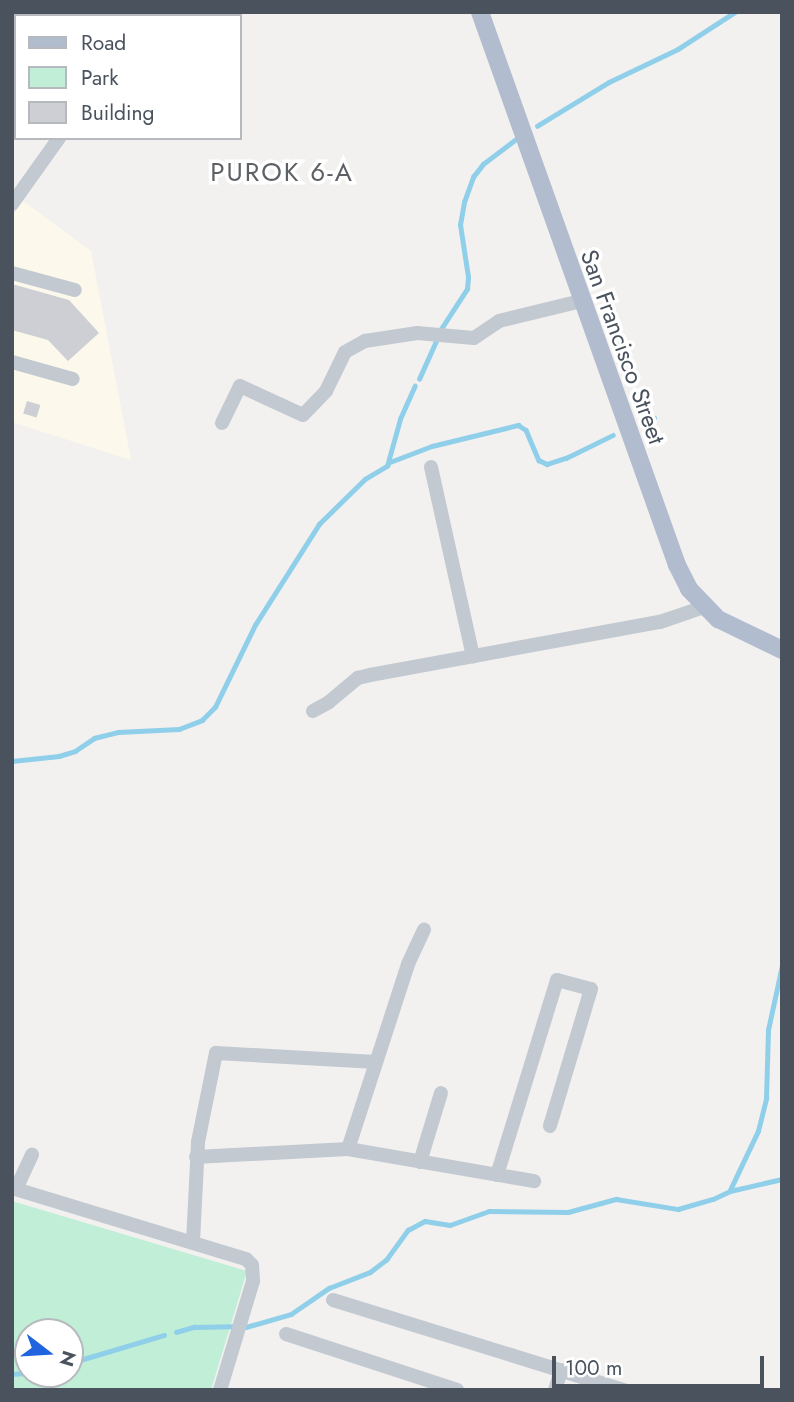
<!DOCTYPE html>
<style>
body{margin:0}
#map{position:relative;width:794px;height:1402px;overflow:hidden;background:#f3f1f0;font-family:Jost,sans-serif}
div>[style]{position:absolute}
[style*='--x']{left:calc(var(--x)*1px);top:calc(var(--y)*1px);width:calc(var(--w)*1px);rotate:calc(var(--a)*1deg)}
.commercial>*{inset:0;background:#fcf8eb}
.green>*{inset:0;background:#c1eed6}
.stream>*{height:4.5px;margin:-2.25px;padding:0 2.25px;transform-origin:2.25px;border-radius:2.25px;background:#90cfe9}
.building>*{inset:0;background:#cdcfd5;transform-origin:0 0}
.minor>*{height:14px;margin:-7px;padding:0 7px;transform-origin:7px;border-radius:7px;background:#c2c9d1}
.major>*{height:18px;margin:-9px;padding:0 9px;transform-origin:9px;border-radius:9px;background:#b1bdce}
span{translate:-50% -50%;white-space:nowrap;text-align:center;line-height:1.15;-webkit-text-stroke:7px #fff;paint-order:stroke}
.street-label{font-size:24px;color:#49525d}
.neighbourhood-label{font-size:26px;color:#5d6065;letter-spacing:2px}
.frame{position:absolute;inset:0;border:14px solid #49525d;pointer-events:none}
.legend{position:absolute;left:14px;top:14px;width:228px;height:126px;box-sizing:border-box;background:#fff;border:2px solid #b6babe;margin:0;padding:9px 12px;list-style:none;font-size:21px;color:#49525d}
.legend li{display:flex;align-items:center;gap:14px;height:35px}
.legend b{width:35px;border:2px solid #b6babe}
.north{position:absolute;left:14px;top:1318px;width:70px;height:70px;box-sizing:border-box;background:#fff;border:2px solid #b6babe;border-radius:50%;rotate:107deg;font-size:19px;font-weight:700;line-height:28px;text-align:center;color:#49525d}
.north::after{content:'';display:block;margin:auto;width:24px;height:32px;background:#1f63de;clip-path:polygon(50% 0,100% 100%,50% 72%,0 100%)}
.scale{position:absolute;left:552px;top:1356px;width:212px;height:32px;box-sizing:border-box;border:4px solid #49525d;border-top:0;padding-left:9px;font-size:21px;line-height:24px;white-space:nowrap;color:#49525d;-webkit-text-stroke:5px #fff;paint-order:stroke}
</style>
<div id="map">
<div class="commercial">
<div style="clip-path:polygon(23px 201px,91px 251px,131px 460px,12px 422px,12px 217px)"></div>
</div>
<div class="green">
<div style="clip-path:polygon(evenodd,12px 1201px,247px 1271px,211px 1390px,12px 1390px,12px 1201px,28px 1332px,70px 1332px,70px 1374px,28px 1374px,28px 1332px)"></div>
</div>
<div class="stream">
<div style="--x:537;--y:126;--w:84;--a:-31.4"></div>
<div style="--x:609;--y:82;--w:76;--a:-25.6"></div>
<div style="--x:678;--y:49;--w:68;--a:-33"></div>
<div style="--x:441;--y:329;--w:48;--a:-57"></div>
<div style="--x:467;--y:289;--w:12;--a:-85"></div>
<div style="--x:468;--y:277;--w:53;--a:-98.7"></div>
<div style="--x:460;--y:225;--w:23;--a:-80"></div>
<div style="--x:464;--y:202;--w:27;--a:-70"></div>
<div style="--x:473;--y:177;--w:16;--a:-52"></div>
<div style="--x:483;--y:164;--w:40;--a:-37"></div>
<div style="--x:419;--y:379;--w:44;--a:-65.8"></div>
<div style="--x:642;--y:423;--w:13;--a:-23"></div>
<div style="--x:390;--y:462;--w:45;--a:-20.9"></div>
<div style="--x:432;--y:446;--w:89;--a:-13.7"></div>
<div style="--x:518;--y:425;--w:9;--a:32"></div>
<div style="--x:526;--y:430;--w:33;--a:67"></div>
<div style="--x:539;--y:460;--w:9;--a:27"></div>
<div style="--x:547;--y:464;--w:20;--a:-18"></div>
<div style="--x:566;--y:458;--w:52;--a:-26.1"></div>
<div style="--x:12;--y:761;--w:47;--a:-6.1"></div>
<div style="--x:59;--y:756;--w:17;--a:-17"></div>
<div style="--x:75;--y:751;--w:23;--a:-34"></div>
<div style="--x:94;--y:738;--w:25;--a:-14"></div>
<div style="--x:118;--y:732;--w:61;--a:-2.8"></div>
<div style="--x:179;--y:729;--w:25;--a:-21"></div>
<div style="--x:202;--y:720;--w:18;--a:-45"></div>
<div style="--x:215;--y:707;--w:91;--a:-64"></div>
<div style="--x:255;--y:625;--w:120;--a:-57.6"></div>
<div style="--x:319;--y:524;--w:64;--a:-44.4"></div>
<div style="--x:365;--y:479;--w:26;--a:-31"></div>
<div style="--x:387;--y:466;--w:49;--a:-74.5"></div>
<div style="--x:400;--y:419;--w:36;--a:-66"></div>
<div style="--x:730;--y:1190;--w:65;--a:-64.6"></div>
<div style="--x:758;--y:1131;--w:34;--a:-76"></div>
<div style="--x:766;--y:1098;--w:68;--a:-88.3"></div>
<div style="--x:768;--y:1030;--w:66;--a:-77.8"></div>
<div style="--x:246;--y:1327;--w:47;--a:-16.1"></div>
<div style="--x:291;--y:1314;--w:46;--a:-34.4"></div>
<div style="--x:329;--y:1288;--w:44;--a:-21.3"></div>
<div style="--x:370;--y:1272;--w:20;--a:-37"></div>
<div style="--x:386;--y:1260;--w:37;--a:-54"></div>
<div style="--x:408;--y:1230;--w:19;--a:-28"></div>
<div style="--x:425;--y:1221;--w:25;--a:9"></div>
<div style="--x:450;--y:1225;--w:41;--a:-19.7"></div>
<div style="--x:489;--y:1211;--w:79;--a:0.7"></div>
<div style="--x:568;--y:1212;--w:50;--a:-15.2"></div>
<div style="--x:616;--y:1199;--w:63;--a:9.2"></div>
<div style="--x:678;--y:1209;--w:36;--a:-16"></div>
<div style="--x:713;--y:1199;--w:19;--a:-25"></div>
<div style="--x:730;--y:1191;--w:53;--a:-13"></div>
<div style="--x:176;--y:1332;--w:19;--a:-16"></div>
<div style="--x:194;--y:1327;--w:39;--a:-1"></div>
<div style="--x:70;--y:1363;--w:98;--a:-16.6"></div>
<div style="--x:12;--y:1374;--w:16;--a:-4"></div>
</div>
<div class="building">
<div style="clip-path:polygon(12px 284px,69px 300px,99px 333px,68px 361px,48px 340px,12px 330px)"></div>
<div style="left:27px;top:401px;width:14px;height:13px;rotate:17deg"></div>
</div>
<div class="minor">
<div style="--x:146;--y:16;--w:4;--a:-63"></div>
<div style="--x:12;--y:68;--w:4;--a:27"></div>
<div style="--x:12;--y:204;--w:81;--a:-54.5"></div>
<div style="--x:12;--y:273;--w:65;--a:15.1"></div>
<div style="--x:12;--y:362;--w:63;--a:15.6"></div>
<div style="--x:222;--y:423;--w:41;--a:-64.1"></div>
<div style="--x:240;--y:386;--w:69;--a:24.7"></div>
<div style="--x:303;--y:415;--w:33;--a:-46"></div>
<div style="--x:326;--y:391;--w:43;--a:-64"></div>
<div style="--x:345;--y:352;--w:23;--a:-29"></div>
<div style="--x:365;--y:341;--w:53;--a:-8.7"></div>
<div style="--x:417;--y:333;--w:57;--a:5"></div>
<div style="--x:474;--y:338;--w:30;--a:-34"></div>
<div style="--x:499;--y:321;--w:84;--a:-13.7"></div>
<div style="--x:431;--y:467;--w:194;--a:77.5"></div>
<div style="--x:313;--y:711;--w:18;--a:-29"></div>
<div style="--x:329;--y:702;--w:38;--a:-40"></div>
<div style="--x:358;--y:678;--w:12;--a:-14"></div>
<div style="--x:370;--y:675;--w:295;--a:-10.4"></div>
<div style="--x:660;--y:622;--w:46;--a:-18.8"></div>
<div style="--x:348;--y:1149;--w:194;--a:-72"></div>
<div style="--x:408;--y:964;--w:38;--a:-65"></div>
<div style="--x:196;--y:1157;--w:152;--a:-3"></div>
<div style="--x:348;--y:1149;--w:189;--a:9.8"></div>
<div style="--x:420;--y:1162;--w:72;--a:-73.1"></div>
<div style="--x:497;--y:1175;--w:204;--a:-72.9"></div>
<div style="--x:557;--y:980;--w:35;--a:15"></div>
<div style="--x:591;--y:989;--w:143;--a:106.7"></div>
<div style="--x:12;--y:1188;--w:245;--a:16.9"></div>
<div style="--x:246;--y:1259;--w:8;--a:45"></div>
<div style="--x:252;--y:1265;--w:16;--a:86"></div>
<div style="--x:253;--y:1281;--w:114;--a:106.8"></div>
<div style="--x:16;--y:1189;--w:38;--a:-65"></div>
<div style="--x:193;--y:1242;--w:100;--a:-87.1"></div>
<div style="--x:198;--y:1142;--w:91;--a:-78.6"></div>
<div style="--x:216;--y:1053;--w:160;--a:3.2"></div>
<div style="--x:333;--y:1300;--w:305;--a:17.2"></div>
<div style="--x:286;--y:1334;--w:180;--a:18.1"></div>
<div style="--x:555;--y:1390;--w:21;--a:-73"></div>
</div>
<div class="major">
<div style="--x:480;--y:12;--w:587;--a:70.39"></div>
<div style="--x:677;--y:565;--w:27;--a:63"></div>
<div style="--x:689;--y:589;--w:42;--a:46"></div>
<div style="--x:718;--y:619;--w:71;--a:25.8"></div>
</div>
<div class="street-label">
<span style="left:623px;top:347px;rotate:70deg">San Francisco Street</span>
</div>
<div class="neighbourhood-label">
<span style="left:282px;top:173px">PUROK 6-A</span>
</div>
<div class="frame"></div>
<ul class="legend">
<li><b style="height:9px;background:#b1bdce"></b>Road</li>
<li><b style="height:19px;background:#c1eed6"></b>Park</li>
<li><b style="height:19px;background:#cdcfd5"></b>Building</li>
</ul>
<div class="north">N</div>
<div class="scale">100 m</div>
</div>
